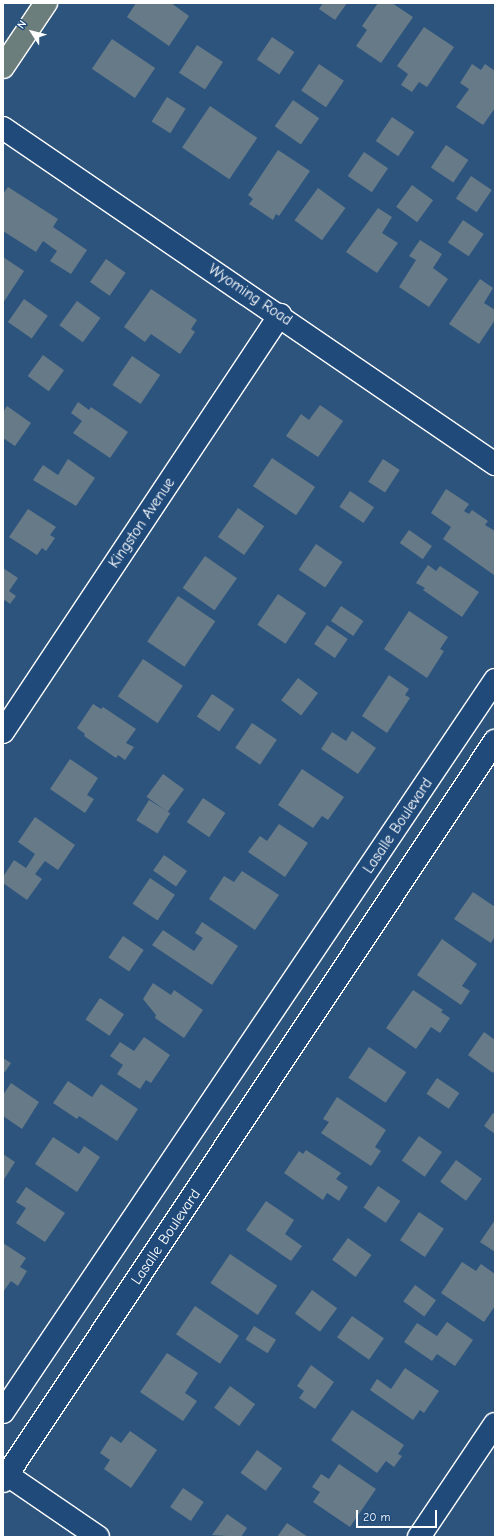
<!DOCTYPE html>
<style>
body{margin:0}
#map{position:relative;width:498px;height:1540px;overflow:hidden;background:#2d547d;font-family:"Comic Neue",sans-serif}
div>[style]{position:absolute}
[style*='--x']{left:calc(var(--x)*1px);top:calc(var(--y)*1px);width:calc(var(--w)*1px);rotate:calc(var(--a)*1deg)}
.building>*{inset:0;background:#677a88;transform-origin:0 0}
.roads{filter:drop-shadow(1px 0 #fff) drop-shadow(-1px 0 #fff) drop-shadow(0 1px #fff) drop-shadow(0 -1px #fff)}
.minor>*{height:22px;margin:-11px;padding:0 11px;transform-origin:11px;border-radius:11px;background:#1f4a7a}
.major>*{height:22px;margin:-11px;padding:0 11px;transform-origin:11px;border-radius:11px;background:#6c7e7c}
span{translate:-50% -50%;white-space:nowrap;text-align:center;line-height:1.15;-webkit-text-stroke:3px #1f4a7a;paint-order:stroke}
.street-label{font-size:15px;color:#fff}
.frame{position:absolute;inset:0;border:4px solid #fff;pointer-events:none}
.north{position:absolute;left:12px;top:12px;width:40px;height:40px;-webkit-text-stroke:3px #1f4a7a;paint-order:stroke;rotate:306deg;font-size:11px;font-weight:700;line-height:16px;text-align:center;color:#fff}
.north::after{content:'';display:block;margin:auto;width:14px;height:18px;background:#fff;clip-path:polygon(50% 0,100% 100%,50% 72%,0 100%)}
.scale{position:absolute;left:356px;top:1510px;width:81px;height:18px;box-sizing:border-box;border:2px solid #fff;border-top:0;padding-left:5px;font-size:12px;line-height:14px;white-space:nowrap;color:#fff;-webkit-text-stroke:3px #1f4a7a;paint-order:stroke}
</style>
<div id="map">
<div class="building">
<div style="clip-path:polygon(136px 3px,171px 3px,189px 16px,169px 46px,127px 17px)"></div>
<div style="clip-path:polygon(323px 3px,347px 3px,335px 20px,319px 9px)"></div>
<div style="clip-path:polygon(378px 3px,392px 3px,413px 17px,381px 63px,356px 46px,367px 30px,362px 26px)"></div>
<div style="clip-path:polygon(424px 27px,454px 47px,427px 87px,419px 82px,412px 92px,401px 85px,408px 74px,397px 66px)"></div>
<div style="left:272px;top:37px;width:27px;height:27px;rotate:34deg"></div>
<div style="left:112px;top:39px;width:52px;height:36px;rotate:34deg"></div>
<div style="left:197px;top:45px;width:31px;height:33px;rotate:33deg"></div>
<div style="left:319px;top:64px;width:30px;height:32px;rotate:34deg"></div>
<div style="clip-path:polygon(472px 64px,481px 70px,485px 64px,495px 71px,495px 108px,483px 125px,456px 107px,469px 89px,460px 83px)"></div>
<div style="left:167px;top:97px;width:22px;height:29px;rotate:32deg"></div>
<div style="left:293px;top:100px;width:32px;height:32px;rotate:35deg"></div>
<div style="left:210px;top:106px;width:57px;height:50px;rotate:34deg"></div>
<div style="left:392px;top:117px;width:27px;height:29px;rotate:34deg"></div>
<div style="left:446px;top:145px;width:27px;height:27px;rotate:34deg"></div>
<div style="clip-path:polygon(278px 150px,310px 171px,279px 216px,276px 214px,273px 220px,249px 204px,253px 199px,248px 195px)"></div>
<div style="left:364px;top:152px;width:29px;height:29px;rotate:34deg"></div>
<div style="left:471px;top:176px;width:25px;height:27px;rotate:34deg"></div>
<div style="left:412px;top:185px;width:26px;height:27px;rotate:36deg"></div>
<div style="clip-path:polygon(8px 187px,58px 219px,53px 227px,87px 250px,71px 274px,50px 261px,57px 251px,43px 241px,36px 252px,3px 231px,3px 194px)"></div>
<div style="left:318px;top:188px;width:34px;height:40px;rotate:36deg"></div>
<div style="clip-path:polygon(378px 208px,392px 217px,382px 233px,398px 243px,377px 273px,346px 252px)"></div>
<div style="left:463px;top:220px;width:25px;height:27px;rotate:34deg"></div>
<div style="clip-path:polygon(420px 240px,442px 254px,433px 268px,448px 279px,429px 307px,399px 287px,416px 260px,409px 256px)"></div>
<div style="clip-path:polygon(3px 257px,24px 271px,3px 303px)"></div>
<div style="left:106px;top:259px;width:24px;height:28px;rotate:35deg"></div>
<div style="clip-path:polygon(480px 279px,493px 288px,484px 303px,495px 310px,495px 320px,479px 344px,449px 324px)"></div>
<div style="clip-path:polygon(151px 289px,197px 320px,191px 329px,195px 332px,180px 354px,151px 334px,145px 342px,124px 327px)"></div>
<div style="left:24px;top:299px;width:29px;height:28px;rotate:35deg"></div>
<div style="left:77px;top:301px;width:29px;height:30px;rotate:36deg"></div>
<div style="left:43px;top:355px;width:26px;height:26px;rotate:36deg"></div>
<div style="left:132px;top:356px;width:34px;height:35px;rotate:34deg"></div>
<div style="clip-path:polygon(78px 402px,89px 410px,91px 407px,128px 432px,110px 458px,73px 433px,82px 421px,71px 413px)"></div>
<div style="clip-path:polygon(320px 405px,343px 421px,318px 457px,286px 436px,301px 414px,309px 420px)"></div>
<div style="clip-path:polygon(7px 406px,31px 423px,15px 446px,3px 438px,3px 412px)"></div>
<div style="left:272px;top:458px;width:52px;height:34px;rotate:34deg"></div>
<div style="clip-path:polygon(68px 459px,95px 478px,76px 506px,33px 480px,43px 465px,58px 475px)"></div>
<div style="left:383px;top:459px;width:20px;height:27px;rotate:33deg"></div>
<div style="clip-path:polygon(446px 489px,469px 504px,464px 511px,469px 514px,472px 510px,488px 521px,485px 525px,495px 531px,494px 575px,443px 539px,451px 527px,431px 513px)"></div>
<div style="left:350px;top:491px;width:29px;height:19px;rotate:34deg"></div>
<div style="left:238px;top:508px;width:32px;height:35px;rotate:35deg"></div>
<div style="clip-path:polygon(28px 509px,56px 527px,50px 535px,55px 538px,46px 551px,42px 548px,37px 555px,9px 537px)"></div>
<div style="left:409px;top:530px;width:28px;height:16px;rotate:35deg"></div>
<div style="left:316px;top:544px;width:32px;height:31px;rotate:34deg"></div>
<div style="left:205px;top:556px;width:39px;height:39px;rotate:35deg"></div>
<div style="clip-path:polygon(428px 565px,436px 571px,440px 566px,479px 592px,462px 617px,423px 590px,425px 588px,416px 583px)"></div>
<div style="clip-path:polygon(3px 568px,18px 578px,9px 591px,16px 596px,10px 604px,5px 600px,3px 603px)"></div>
<div style="left:278px;top:594px;width:34px;height:37px;rotate:34deg"></div>
<div style="left:178px;top:596px;width:45px;height:55px;rotate:34deg"></div>
<div style="left:341px;top:606px;width:27px;height:18px;rotate:34deg"></div>
<div style="clip-path:polygon(409px 611px,448px 637px,440px 649px,444px 651px,427px 678px,384px 649px)"></div>
<div style="left:327px;top:625px;width:25px;height:23px;rotate:34deg"></div>
<div style="left:143px;top:659px;width:48px;height:45px;rotate:34deg"></div>
<div style="clip-path:polygon(389px 675px,409px 689px,405px 695px,410px 698px,387px 733px,362px 716px)"></div>
<div style="left:298px;top:678px;width:25px;height:28px;rotate:37deg"></div>
<div style="left:212px;top:694px;width:27px;height:27px;rotate:34deg"></div>
<div style="clip-path:polygon(93px 704px,101px 709px,103px 707px,136px 729px,126px 743px,134px 747px,125px 760px,118px 755px,116px 758px,84px 736px,85px 734px,77px 728px)"></div>
<div style="left:252px;top:723px;width:30px;height:30px;rotate:34deg"></div>
<div style="clip-path:polygon(352px 731px,376px 748px,358px 774px,321px 749px,332px 732px,346px 741px)"></div>
<div style="clip-path:polygon(70px 759px,98px 778px,87px 795px,94px 799px,85px 813px,50px 789px)"></div>
<div style="clip-path:polygon(302px 769px,344px 797px,328px 820px,322px 816px,313px 828px,278px 805px)"></div>
<div style="left:163px;top:774px;width:26px;height:28px;rotate:36deg"></div>
<div style="left:203px;top:798px;width:27px;height:29px;rotate:34deg"></div>
<div style="left:149px;top:800px;width:25px;height:24px;rotate:32deg"></div>
<div style="clip-path:polygon(35px 817px,75px 845px,58px 870px,45px 861px,35px 874px,42px 879px,27px 900px,3px 883px,3px 877px,14px 860px,26px 868px,35px 854px,18px 842px)"></div>
<div style="clip-path:polygon(279px 824px,308px 843px,285px 877px,248px 852px,260px 836px,267px 841px)"></div>
<div style="left:164px;top:855px;width:28px;height:19px;rotate:35deg"></div>
<div style="clip-path:polygon(242px 871px,279px 895px,255px 930px,209px 899px,224px 876px,234px 882px)"></div>
<div style="left:150px;top:878px;width:30px;height:31px;rotate:34deg"></div>
<div style="clip-path:polygon(473px 892px,495px 907px,495px 936px,491px 943px,454px 919px)"></div>
<div style="clip-path:polygon(202px 922px,238px 946px,212px 985px,152px 945px,163px 930px,194px 951px,203px 938px,195px 933px)"></div>
<div style="left:123px;top:936px;width:25px;height:26px;rotate:34deg"></div>
<div style="clip-path:polygon(442px 939px,477px 964px,462px 986px,470px 991px,461px 1005px,417px 975px)"></div>
<div style="clip-path:polygon(153px 983px,171px 995px,174px 990px,203px 1010px,184px 1038px,155px 1018px,156px 1015px,143px 999px)"></div>
<div style="clip-path:polygon(413px 990px,443px 1010px,441px 1012px,450px 1018px,440px 1033px,431px 1027px,416px 1049px,386px 1028px)"></div>
<div style="left:100px;top:998px;width:29px;height:26px;rotate:34deg"></div>
<div style="clip-path:polygon(484px 1032px,495px 1040px,495px 1069px,493px 1073px,468px 1055px)"></div>
<div style="clip-path:polygon(144px 1037px,170px 1055px,151px 1083px,146px 1080px,140px 1089px,117px 1074px,123px 1065px,110px 1056px,120px 1042px,134px 1051px)"></div>
<div style="left:369px;top:1047px;width:45px;height:37px;rotate:34deg"></div>
<div style="clip-path:polygon(3px 1058px,11px 1063px,5px 1072px,3px 1071px)"></div>
<div style="left:437px;top:1078px;width:27px;height:19px;rotate:34deg"></div>
<div style="clip-path:polygon(68px 1081px,92px 1097px,101px 1084px,138px 1109px,117px 1141px,79px 1116px,77px 1119px,53px 1103px)"></div>
<div style="clip-path:polygon(11px 1083px,39px 1102px,22px 1129px,3px 1116px,3px 1095px)"></div>
<div style="clip-path:polygon(337px 1097px,386px 1130px,375px 1147px,381px 1151px,371px 1166px,321px 1133px,329px 1122px,323px 1119px)"></div>
<div style="clip-path:polygon(493px 1113px,495px 1114px,495px 1134px,484px 1126px)"></div>
<div style="left:419px;top:1136px;width:28px;height:30px;rotate:35deg"></div>
<div style="clip-path:polygon(53px 1137px,79px 1154px,84px 1146px,100px 1157px,77px 1192px,35px 1164px)"></div>
<div style="clip-path:polygon(306px 1150px,341px 1173px,336px 1179px,348px 1187px,339px 1201px,327px 1193px,323px 1200px,284px 1173px,299px 1151px,303px 1154px)"></div>
<div style="clip-path:polygon(3px 1154px,15px 1162px,3px 1181px)"></div>
<div style="left:456px;top:1160px;width:32px;height:27px;rotate:36deg"></div>
<div style="left:378px;top:1186px;width:27px;height:26px;rotate:34deg"></div>
<div style="clip-path:polygon(26px 1187px,65px 1213px,45px 1242px,16px 1223px,26px 1208px,16px 1202px)"></div>
<div style="clip-path:polygon(266px 1201px,294px 1220px,285px 1234px,302px 1246px,291px 1261px,246px 1230px)"></div>
<div style="left:419px;top:1212px;width:30px;height:34px;rotate:34deg"></div>
<div style="clip-path:polygon(495px 1220px,495px 1252px,480px 1242px)"></div>
<div style="left:348px;top:1238px;width:29px;height:27px;rotate:36deg"></div>
<div style="clip-path:polygon(3px 1243px,26px 1258px,20px 1267px,27px 1271px,18px 1286px,11px 1281px,3px 1292px)"></div>
<div style="left:230px;top:1254px;width:57px;height:35px;rotate:34deg"></div>
<div style="clip-path:polygon(462px 1262px,476px 1271px,481px 1264px,495px 1274px,495px 1306px,484px 1322px,441px 1293px)"></div>
<div style="left:415px;top:1285px;width:26px;height:20px;rotate:36deg"></div>
<div style="left:312px;top:1290px;width:31px;height:29px;rotate:36deg"></div>
<div style="left:195px;top:1306px;width:53px;height:34px;rotate:34deg"></div>
<div style="left:352px;top:1316px;width:39px;height:26px;rotate:35deg"></div>
<div style="clip-path:polygon(447px 1322px,473px 1340px,455px 1366px,437px 1354px,432px 1361px,404px 1342px,417px 1323px,437px 1336px)"></div>
<div style="left:254px;top:1326px;width:26px;height:16px;rotate:32deg"></div>
<div style="clip-path:polygon(167px 1353px,198px 1373px,185px 1393px,197px 1401px,183px 1421px,140px 1392px)"></div>
<div style="clip-path:polygon(311px 1365px,334px 1382px,315px 1409px,299px 1398px,304px 1391px,297px 1386px)"></div>
<div style="clip-path:polygon(405px 1368px,439px 1391px,424px 1413px,420px 1410px,413px 1420px,370px 1390px,377px 1379px,391px 1389px)"></div>
<div style="left:230px;top:1386px;width:31px;height:27px;rotate:36deg"></div>
<div style="clip-path:polygon(352px 1410px,404px 1445px,398px 1454px,402px 1456px,394px 1467px,386px 1461px,377px 1473px,331px 1440px)"></div>
<div style="clip-path:polygon(130px 1431px,157px 1450px,131px 1488px,104px 1469px,110px 1460px,100px 1453px,111px 1436px,121px 1443px)"></div>
<div style="left:257px;top:1450px;width:31px;height:28px;rotate:36deg"></div>
<div style="clip-path:polygon(339px 1464px,376px 1489px,350px 1527px,313px 1502px,320px 1492px,312px 1487px,321px 1474px,329px 1479px)"></div>
<div style="left:183px;top:1488px;width:25px;height:23px;rotate:34deg"></div>
<div style="clip-path:polygon(227px 1514px,247px 1528px,241px 1537px,212px 1535px)"></div>
<div style="clip-path:polygon(287px 1523px,308px 1537px,277px 1537px)"></div>
</div>
<div class="roads">
<div class="minor">
<div style="--x:3;--y:128;--w:596;--a:34.33"></div>
<div style="--x:3;--y:732;--w:501;--a:-56.41"></div>
<div style="--x:3;--y:1412;--w:882;--a:-56.09"></div>
<div style="--x:3;--y:1472;--w:115;--a:34.4"></div>
<div style="--x:3;--y:1481;--w:889;--a:-56.38"></div>
<div style="--x:419;--y:1537;--w:136;--a:-56.1"></div>
</div>
<div class="major">
<div style="--x:3;--y:67;--w:77;--a:-56.1"></div>
</div>
</div>
<div class="street-label">
<span style="left:250px;top:295px;rotate:34deg">Wyoming Road</span>
<span style="left:142px;top:523px;rotate:-56deg">Kingston Avenue</span>
<span style="left:398px;top:826px;rotate:-56deg">Lasalle Boulevard</span>
<span style="left:166px;top:1237px;rotate:-56deg">Lasalle Boulevard</span>
</div>
<div class="frame"></div>
<div class="north">N</div>
<div class="scale">20 m</div>
</div>
